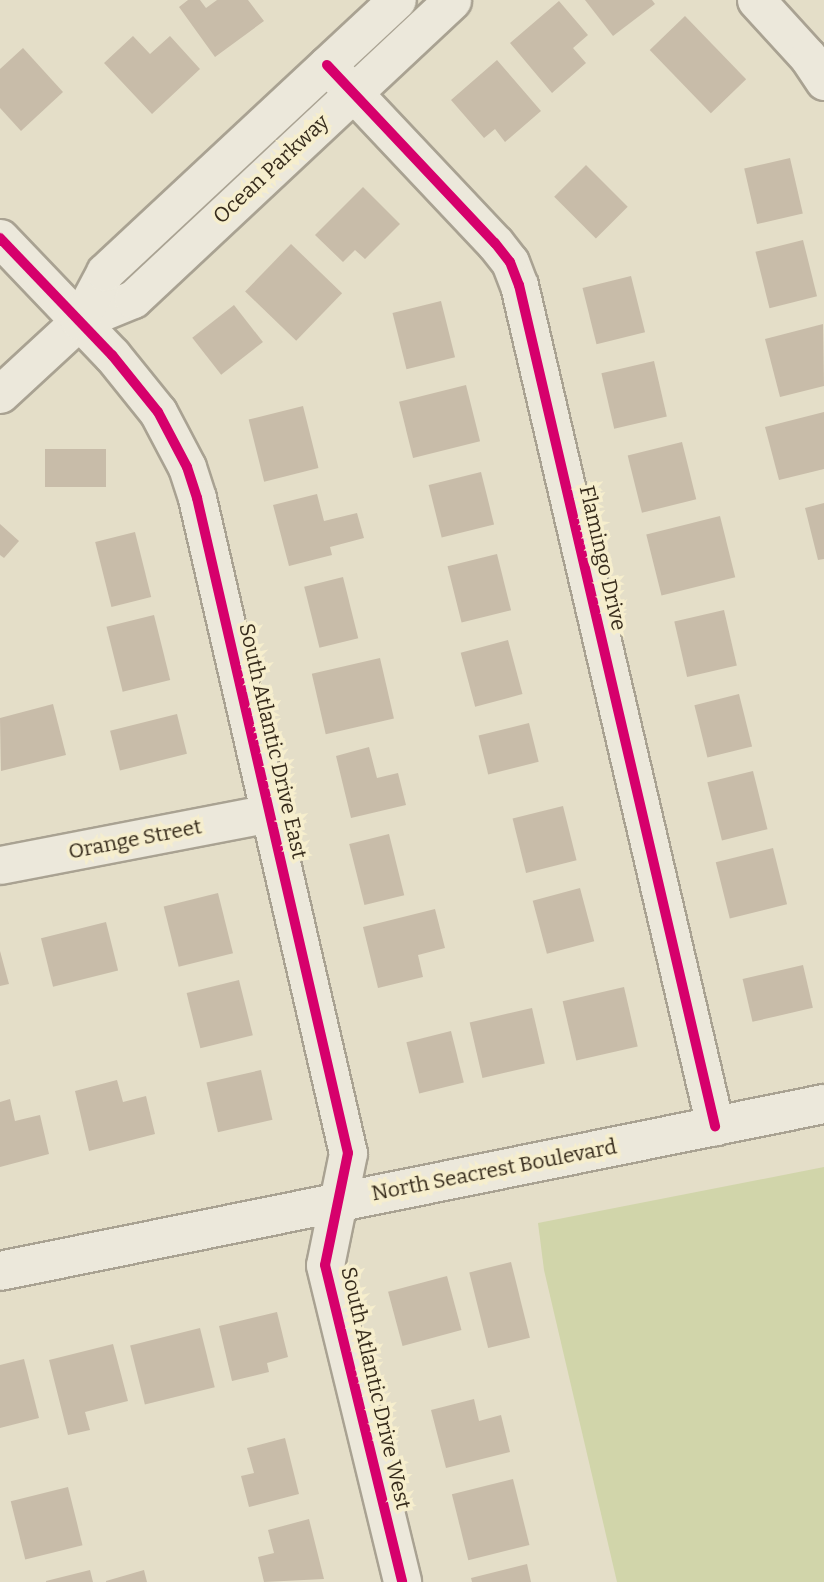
<!DOCTYPE html>
<style>
body{margin:0}
#map{position:relative;width:824px;height:1582px;overflow:hidden;background:#e4dec8;font-family:Bitter,serif}
div>[style]{position:absolute}
[style*='--x']{left:calc(var(--x)*1px);top:calc(var(--y)*1px);width:calc(var(--w)*1px);rotate:calc(var(--a)*1deg)}
.green>*{inset:0;background:#d1d5aa}
.building>*{inset:0;background:#c8bca9;transform-origin:0 0}
.roads{filter:drop-shadow(2px 0 #a9a292) drop-shadow(-2px 0 #a9a292) drop-shadow(0 2px #a9a292) drop-shadow(0 -2px #a9a292)}
.street>*{height:37px;margin:-18.5px;padding:0 18.5px;transform-origin:18.5px;border-radius:18.5px;background:#ece8db}
.secondary>*{height:38px;margin:-19px;padding:0 19px;transform-origin:19px;border-radius:19px;background:#ece8db}
.cycleway>*{height:10px;margin:-5px;padding:0 5px;transform-origin:5px;border-radius:5px;background:#d6006c}
span{translate:-50% -50%;white-space:nowrap;text-align:center;line-height:1.15;-webkit-text-stroke:7px #f6eecd;paint-order:stroke}
.street-label{font-size:21px;color:#362b1b}
</style>
<div id="map">
<div class="green">
<div style="clip-path:polygon(824px 1167px,824px 1582px,617px 1582px,544px 1270px,538px 1223px)"></div>
</div>
<div class="building">
<div style="clip-path:polygon(188px 0,200px 0,206px 8px,217px 0,248px 0,264px 21px,215px 57px,179px 7px)"></div>
<div style="clip-path:polygon(585px 0,652px 0,655px 4px,613px 36px)"></div>
<div style="clip-path:polygon(559px 1px,588px 35px,573px 48px,586px 63px,552px 93px,510px 43px)"></div>
<div style="left:685px;top:16px;width:88px;height:49px;rotate:46deg"></div>
<div style="clip-path:polygon(133px 36px,150px 54px,170px 36px,200px 69px,152px 114px,104px 63px)"></div>
<div style="clip-path:polygon(23px 48px,63px 92px,21px 131px,0 108px,0 69px)"></div>
<div style="clip-path:polygon(497px 60px,541px 111px,505px 142px,495px 129px,484px 138px,451px 100px)"></div>
<div style="left:790px;top:158px;width:57px;height:47px;rotate:77deg"></div>
<div style="left:586px;top:165px;width:59px;height:45px;rotate:45deg"></div>
<div style="clip-path:polygon(363px 187px,400px 224px,365px 259px,355px 250px,343px 262px,315px 235px)"></div>
<div style="left:803px;top:240px;width:58px;height:49px;rotate:76deg"></div>
<div style="left:291px;top:244px;width:71px;height:66px;rotate:44deg"></div>
<div style="left:631px;top:276px;width:58px;height:50px;rotate:76deg"></div>
<div style="left:441px;top:301px;width:58px;height:50px;rotate:76deg"></div>
<div style="left:234px;top:305px;width:47px;height:53px;rotate:52deg"></div>
<div style="clip-path:polygon(823px 324px,824px 386px,780px 397px,765px 339px)"></div>
<div style="left:654px;top:361px;width:57px;height:54px;rotate:77deg"></div>
<div style="left:466px;top:385px;width:58px;height:69px;rotate:76deg"></div>
<div style="left:303px;top:406px;width:64px;height:56px;rotate:76deg"></div>
<div style="clip-path:polygon(824px 412px,824px 469px,779px 480px,765px 427px)"></div>
<div style="left:682px;top:442px;width:59px;height:56px;rotate:76deg"></div>
<div style="left:106px;top:449px;width:38px;height:61px;rotate:90deg"></div>
<div style="left:481px;top:472px;width:54px;height:54px;rotate:76deg"></div>
<div style="clip-path:polygon(317px 494px,324px 521px,357px 513px,364px 538px,330px 547px,332px 555px,289px 566px,273px 505px)"></div>
<div style="clip-path:polygon(824px 503px,824px 559px,818px 560px,805px 508px)"></div>
<div style="left:720px;top:516px;width:63px;height:76px;rotate:76deg"></div>
<div style="clip-path:polygon(0 524px,19px 541px,4px 558px,0 555px)"></div>
<div style="left:135px;top:532px;width:67px;height:41px;rotate:76deg"></div>
<div style="left:497px;top:554px;width:58px;height:51px;rotate:76deg"></div>
<div style="left:343px;top:577px;width:63px;height:40px;rotate:76deg"></div>
<div style="left:724px;top:610px;width:57px;height:51px;rotate:77deg"></div>
<div style="left:154px;top:615px;width:67px;height:49px;rotate:76deg"></div>
<div style="left:508px;top:640px;width:56px;height:49px;rotate:75deg"></div>
<div style="left:380px;top:658px;width:62px;height:70px;rotate:77deg"></div>
<div style="left:739px;top:694px;width:54px;height:46px;rotate:76deg"></div>
<div style="clip-path:polygon(53px 704px,66px 755px,1px 771px,0 718px)"></div>
<div style="left:177px;top:714px;width:41px;height:69px;rotate:76deg"></div>
<div style="left:529px;top:723px;width:40px;height:52px;rotate:76deg"></div>
<div style="clip-path:polygon(369px 747px,377px 778px,398px 773px,406px 805px,351px 818px,336px 756px)"></div>
<div style="left:753px;top:771px;width:60px;height:47px;rotate:76deg"></div>
<div style="left:563px;top:806px;width:56px;height:52px;rotate:76deg"></div>
<div style="left:389px;top:834px;width:63px;height:41px;rotate:76deg"></div>
<div style="left:773px;top:848px;width:58px;height:59px;rotate:76deg"></div>
<div style="left:580px;top:888px;width:55px;height:49px;rotate:75deg"></div>
<div style="left:218px;top:893px;width:62px;height:56px;rotate:76deg"></div>
<div style="clip-path:polygon(435px 909px,445px 948px,418px 955px,423px 977px,378px 988px,363px 927px)"></div>
<div style="left:106px;top:922px;width:50px;height:67px;rotate:76deg"></div>
<div style="clip-path:polygon(0 951px,9px 984px,0 986px)"></div>
<div style="left:803px;top:965px;width:44px;height:62px;rotate:77deg"></div>
<div style="left:239px;top:980px;width:57px;height:54px;rotate:76deg"></div>
<div style="left:624px;top:987px;width:61px;height:63px;rotate:77deg"></div>
<div style="left:532px;top:1008px;width:57px;height:64px;rotate:77deg"></div>
<div style="left:451px;top:1031px;width:53px;height:46px;rotate:76deg"></div>
<div style="left:261px;top:1070px;width:51px;height:56px;rotate:77deg"></div>
<div style="clip-path:polygon(117px 1080px,123px 1102px,146px 1096px,155px 1134px,89px 1151px,75px 1091px)"></div>
<div style="clip-path:polygon(10px 1099px,15px 1121px,40px 1115px,49px 1154px,0 1167px,0 1102px)"></div>
<div style="left:511px;top:1262px;width:78px;height:43px;rotate:76deg"></div>
<div style="left:447px;top:1276px;width:56px;height:61px;rotate:75deg"></div>
<div style="clip-path:polygon(277px 1312px,288px 1357px,267px 1363px,269px 1372px,232px 1381px,219px 1326px)"></div>
<div style="left:200px;top:1328px;width:61px;height:72px;rotate:76deg"></div>
<div style="clip-path:polygon(113px 1344px,128px 1401px,85px 1412px,90px 1430px,68px 1435px,49px 1360px)"></div>
<div style="clip-path:polygon(24px 1359px,39px 1418px,0 1428px,0 1365px)"></div>
<div style="clip-path:polygon(474px 1399px,479px 1421px,501px 1415px,510px 1452px,446px 1468px,431px 1410px)"></div>
<div style="clip-path:polygon(285px 1438px,299px 1494px,249px 1507px,241px 1476px,254px 1473px,247px 1448px)"></div>
<div style="left:513px;top:1479px;width:68px;height:63px;rotate:76deg"></div>
<div style="left:68px;top:1487px;width:60px;height:59px;rotate:76deg"></div>
<div style="clip-path:polygon(309px 1519px,324px 1579px,264px 1582px,258px 1557px,274px 1553px,268px 1530px)"></div>
<div style="clip-path:polygon(527px 1564px,531px 1582px,472px 1582px,471px 1578px)"></div>
<div style="clip-path:polygon(90px 1570px,93px 1582px,46px 1582px,46px 1581px)"></div>
<div style="clip-path:polygon(144px 1570px,147px 1582px,106px 1582px,106px 1581px)"></div>
</div>
<div class="roads">
<div class="street">
<div style="--x:756;--y:0;--w:77;--a:47.6"></div>
<div style="--x:808;--y:57;--w:29;--a:56"></div>
<div style="--x:327;--y:65;--w:245;--a:46.7"></div>
<div style="--x:495;--y:243;--w:24;--a:52"></div>
<div style="--x:510;--y:262;--w:25;--a:69"></div>
<div style="--x:519;--y:285;--w:864;--a:76.88"></div>
<div style="--x:0;--y:238;--w:162;--a:46.3"></div>
<div style="--x:112;--y:355;--w:73;--a:51.1"></div>
<div style="--x:158;--y:412;--w:62;--a:62.2"></div>
<div style="--x:187;--y:467;--w:33;--a:72"></div>
<div style="--x:197;--y:498;--w:672;--a:77.02"></div>
<div style="--x:348;--y:1153;--w:114;--a:101.6"></div>
<div style="--x:325;--y:1265;--w:326;--a:76.3"></div>
<div style="--x:79;--y:321;--w:58;--a:-22.2"></div>
<div style="--x:133;--y:299;--w:437;--a:-43.1"></div>
<div style="--x:0;--y:394;--w:108;--a:-42.7"></div>
<div style="--x:79;--y:321;--w:55;--a:-62"></div>
<div style="--x:105;--y:272;--w:399;--a:-43"></div>
<div style="--x:0;--y:865;--w:275;--a:-10.9"></div>
</div>
<div class="secondary">
<div style="--x:0;--y:1271;--w:841;--a:-11.46"></div>
</div>
</div>
<div class="cycleway">
<div style="--x:327;--y:65;--w:245;--a:46.7"></div>
<div style="--x:495;--y:243;--w:24;--a:52"></div>
<div style="--x:510;--y:262;--w:25;--a:69"></div>
<div style="--x:519;--y:285;--w:864;--a:76.88"></div>
<div style="--x:0;--y:238;--w:162;--a:46.3"></div>
<div style="--x:112;--y:355;--w:73;--a:51.1"></div>
<div style="--x:158;--y:412;--w:62;--a:62.2"></div>
<div style="--x:187;--y:467;--w:33;--a:72"></div>
<div style="--x:197;--y:498;--w:672;--a:77.02"></div>
<div style="--x:348;--y:1153;--w:114;--a:101.6"></div>
<div style="--x:325;--y:1265;--w:326;--a:76.3"></div>
</div>
<div class="street-label">
<span style="left:271px;top:169px;rotate:-43deg">Ocean Parkway</span>
<span style="left:603px;top:558px;rotate:77deg">Flamingo Drive</span>
<span style="left:273px;top:741px;rotate:77deg">South Atlantic Drive East</span>
<span style="left:135px;top:839px;rotate:-11deg">Orange Street</span>
<span style="left:494px;top:1170px;rotate:-11deg">North Seacrest Boulevard</span>
<span style="left:376px;top:1388px;rotate:77deg">South Atlantic Drive West</span>
</div>
</div>
